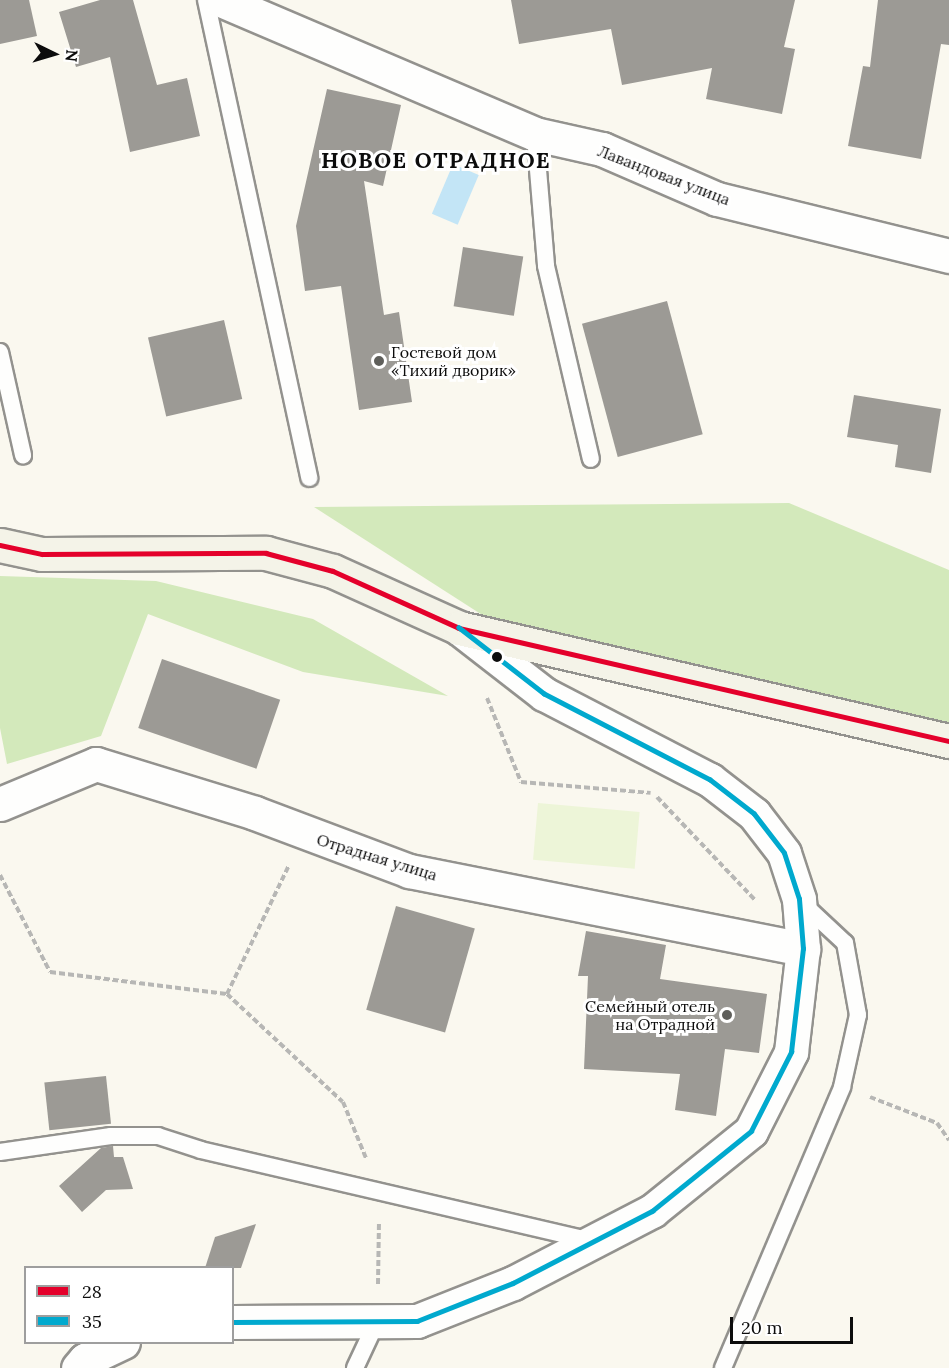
<!DOCTYPE html>
<meta charset="utf-8">
<style>
body{margin:0}
#map{position:relative;width:949px;height:1368px;overflow:hidden;background:#faf8ef;font-family:Lora,serif}
div>[style]{position:absolute}
[style*='--x']{left:calc(var(--x)*1px);top:calc(var(--y)*1px);width:calc(var(--w)*1px);rotate:calc(var(--a)*1deg)}
.forest>*{inset:0;background:#d3e9bb}
.pitch>*{inset:0;background:#edf5d8;transform-origin:0 0}
.water>*{inset:0;background:#c3e5f6;transform-origin:0 0}
.building>*{inset:0;background:#9c9a95;transform-origin:0 0}
.path>*{height:4px;margin-top:-2px;transform-origin:0;background:repeating-linear-gradient(90deg,#b7b7b5 0 6px,transparent 0 9px)}
.roads{filter:drop-shadow(2px 0 #93928e) drop-shadow(-2px 0 #93928e) drop-shadow(0 2px #93928e) drop-shadow(0 -2px #93928e)}
.lane>*{height:16px;margin:-8px;padding:0 8px;transform-origin:8px;border-radius:8px;background:#fefefd}
.street>*{height:33px;margin:-16.5px;padding:0 16.5px;transform-origin:16.5px;border-radius:16.5px;background:#fefefd}
.secondary>*{height:33px;margin:-16.5px;padding:0 16.5px;transform-origin:16.5px;border-radius:16.5px;background:#f4f3e8}
.bus-1>*{height:4.5px;margin:-2.25px;padding:0 2.25px;transform-origin:2.25px;border-radius:2.25px;background:#e4002b}
.bus-2>*{height:4.5px;margin:-2.25px;padding:0 2.25px;transform-origin:2.25px;border-radius:2.25px;background:#00a9ce}
.dots>*{width:16px;height:16px;translate:-50% -50%;box-sizing:border-box;border:3px solid #fff;border-radius:50%}
span{translate:-50% -50%;white-space:nowrap;text-align:center;line-height:1.15;-webkit-text-stroke:6px #fff;paint-order:stroke}
.street-label{font-size:16px;color:#0c0c0c}
.poi-label{font-size:16px;color:#0c0c0c}
.left{translate:0 -50%;text-align:left}
.right{translate:-100% -50%;text-align:right}
.district-label{font-size:22px;color:#0c0c0c;font-weight:700;letter-spacing:1.5px}
.legend{position:absolute;left:24px;top:1266px;width:210px;height:78px;box-sizing:border-box;background:#fff;border:2px solid #9e9e9e;margin:0;padding:8px 10px;list-style:none;font-size:18px;color:#0c0c0c}
.legend li{display:flex;align-items:center;gap:12px;height:30px}
.legend b{width:30px;border:2px solid #9e9e9e}
.north{position:absolute;left:24px;top:24px;width:60px;height:60px;-webkit-text-stroke:4px #fff;paint-order:stroke;rotate:95deg;font-size:16px;font-weight:700;line-height:24px;text-align:center;color:#0c0c0c}
.north::after{content:'';display:block;margin:auto;width:21px;height:27px;background:#0c0c0c;clip-path:polygon(50% 0,100% 100%,50% 72%,0 100%)}
.scale{position:absolute;left:730px;top:1317px;width:123px;height:27px;box-sizing:border-box;border:3px solid #0c0c0c;border-top:0;padding-left:8px;font-size:18px;line-height:21px;white-space:nowrap;color:#0c0c0c;-webkit-text-stroke:4px #fff;paint-order:stroke}
</style>
<div id="map">
<div class="forest">
<div style="clip-path:polygon(789px 503px,949px 570px,949px 726px,501px 627px,314px 507px)"></div>
<div style="clip-path:polygon(0 576px,156px 581px,313px 619px,448px 696px,303px 672px,148px 614px,101px 736px,7px 764px,0 728px)"></div>
</div>
<div class="pitch">
<div style="left:538px;top:803px;width:102px;height:57px;rotate:5deg"></div>
</div>
<div class="water">
<div style="left:453px;top:164px;width:28px;height:54px;rotate:23deg"></div>
</div>
<div class="building">
<div style="clip-path:polygon(0 0,29px 0,37px 36px,0 44px)"></div>
<div style="clip-path:polygon(100px 0,133px 0,157px 85px,187px 78px,200px 136px,130px 152px,110px 57px,76px 67px,59px 12px)"></div>
<div style="clip-path:polygon(511px 0,795px 0,784px 47px,795px 49px,782px 114px,706px 99px,712px 68px,622px 85px,611px 29px,519px 44px)"></div>
<div style="clip-path:polygon(878px 0,949px 0,949px 45px,941px 44px,921px 159px,848px 146px,863px 66px,870px 67px)"></div>
<div style="clip-path:polygon(327px 89px,401px 105px,383px 186px,364px 181px,384px 315px,399px 312px,412px 402px,359px 410px,341px 286px,305px 291px,296px 226px)"></div>
<div style="left:463px;top:247px;width:61px;height:60px;rotate:9deg"></div>
<div style="left:667px;top:301px;width:138px;height:88px;rotate:75deg"></div>
<div style="left:224px;top:320px;width:81px;height:78px;rotate:77deg"></div>
<div style="clip-path:polygon(854px 395px,941px 409px,931px 473px,895px 467px,898px 445px,847px 437px)"></div>
<div style="left:162px;top:659px;width:125px;height:73px;rotate:19deg"></div>
<div style="left:396px;top:906px;width:82px;height:108px;rotate:16deg"></div>
<div style="clip-path:polygon(586px 931px,666px 945px,660px 979px,767px 994px,759px 1053px,725px 1049px,716px 1116px,675px 1110px,680px 1074px,584px 1069px,588px 976px,578px 976px)"></div>
<div style="left:106px;top:1076px;width:48px;height:62px;rotate:84deg"></div>
<div style="clip-path:polygon(113px 1146px,114px 1157px,123px 1157px,133px 1189px,106px 1190px,82px 1212px,59px 1186px,101px 1148px)"></div>
<div style="clip-path:polygon(256px 1224px,241px 1268px,205px 1268px,215px 1237px)"></div>
</div>
<div class="path">
<div style="--x:487;--y:698;--w:91;--a:68"></div>
<div style="--x:521;--y:782;--w:130;--a:4.8"></div>
<div style="--x:657;--y:797;--w:142;--a:46.4"></div>
<div style="--x:0;--y:875;--w:109;--a:62.7"></div>
<div style="--x:50;--y:972;--w:178;--a:7.1"></div>
<div style="--x:227;--y:994;--w:158;--a:43"></div>
<div style="--x:343;--y:1102;--w:61;--a:67.7"></div>
<div style="--x:227;--y:994;--w:143;--a:-64.3"></div>
<div style="--x:870;--y:1097;--w:72;--a:21.2"></div>
<div style="--x:937;--y:1123;--w:21;--a:55"></div>
<div style="--x:378;--y:1284;--w:61;--a:-89.1"></div>
</div>
<div class="roads">
<div class="lane">
<div style="--x:206;--y:0;--w:489;--a:77.8"></div>
<div style="--x:535;--y:134;--w:132;--a:85.2"></div>
<div style="--x:546;--y:266;--w:198;--a:76.9"></div>
<div style="--x:0;--y:352;--w:106;--a:77.4"></div>
<div style="--x:0;--y:1152;--w:112;--a:-8.2"></div>
<div style="--x:111;--y:1136;--w:47;--a:0"></div>
<div style="--x:158;--y:1136;--w:45;--a:18"></div>
<div style="--x:201;--y:1150;--w:400;--a:13.1"></div>
<div style="--x:355;--y:1368;--w:52;--a:-64.9"></div>
<div style="--x:723;--y:1368;--w:305;--a:-67"></div>
<div style="--x:842;--y:1087;--w:74;--a:-77.5"></div>
<div style="--x:858;--y:1015;--w:73;--a:-100.2"></div>
<div style="--x:845;--y:943;--w:60;--a:-137"></div>
</div>
<div class="street">
<div style="--x:221;--y:0;--w:341;--a:23.1"></div>
<div style="--x:535;--y:134;--w:69;--a:12.6"></div>
<div style="--x:602;--y:149;--w:125;--a:23.5"></div>
<div style="--x:717;--y:199;--w:239;--a:13.8"></div>
<div style="--x:0;--y:804;--w:104;--a:-22.6"></div>
<div style="--x:96;--y:764;--w:166;--a:17.1"></div>
<div style="--x:255;--y:813;--w:165;--a:20.6"></div>
<div style="--x:409;--y:871;--w:402;--a:11.2"></div>
<div style="--x:232;--y:1322;--w:185;--a:-0.3"></div>
<div style="--x:417;--y:1321;--w:103;--a:-21.6"></div>
<div style="--x:513;--y:1283;--w:157;--a:-27.4"></div>
<div style="--x:652;--y:1211;--w:127;--a:-38.9"></div>
<div style="--x:751;--y:1131;--w:89;--a:-63.1"></div>
<div style="--x:791;--y:1052;--w:104;--a:-83.4"></div>
<div style="--x:803;--y:949;--w:50;--a:-94.6"></div>
<div style="--x:799;--y:899;--w:48;--a:-108.1"></div>
<div style="--x:784;--y:853;--w:49;--a:-127.6"></div>
<div style="--x:754;--y:814;--w:56;--a:-142.3"></div>
<div style="--x:710;--y:780;--w:187;--a:-152.6"></div>
<div style="--x:544;--y:694;--w:108;--a:-142.2"></div>
<div style="--x:78;--y:1368;--w:11;--a:-49"></div>
<div style="--x:85;--y:1360;--w:42;--a:-25.3"></div>
</div>
<div class="secondary">
<div style="--x:0;--y:545;--w:43;--a:12.1"></div>
<div style="--x:42;--y:554;--w:224;--a:-0.3"></div>
<div style="--x:266;--y:553;--w:69;--a:15"></div>
<div style="--x:333;--y:571;--w:138;--a:24.3"></div>
<div style="--x:459;--y:628;--w:503;--a:12.99"></div>
</div>
</div>
<div class="bus-1">
<div style="--x:0;--y:545;--w:43;--a:12.1"></div>
<div style="--x:42;--y:554;--w:224;--a:-0.3"></div>
<div style="--x:266;--y:553;--w:69;--a:15"></div>
<div style="--x:333;--y:571;--w:138;--a:24.3"></div>
<div style="--x:459;--y:628;--w:503;--a:12.99"></div>
</div>
<div class="bus-2">
<div style="--x:232;--y:1322;--w:185;--a:-0.3"></div>
<div style="--x:417;--y:1321;--w:103;--a:-21.6"></div>
<div style="--x:513;--y:1283;--w:157;--a:-27.4"></div>
<div style="--x:652;--y:1211;--w:127;--a:-38.9"></div>
<div style="--x:751;--y:1131;--w:89;--a:-63.1"></div>
<div style="--x:791;--y:1052;--w:104;--a:-83.4"></div>
<div style="--x:803;--y:949;--w:50;--a:-94.6"></div>
<div style="--x:799;--y:899;--w:48;--a:-108.1"></div>
<div style="--x:784;--y:853;--w:49;--a:-127.6"></div>
<div style="--x:754;--y:814;--w:56;--a:-142.3"></div>
<div style="--x:710;--y:780;--w:187;--a:-152.6"></div>
<div style="--x:544;--y:694;--w:108;--a:-142.2"></div>
</div>
<div class="dots">
<div style="left:379px;top:361px;background:#5f5f5b"></div>
<div style="left:497px;top:657px;background:#0c0c0c"></div>
<div style="left:727px;top:1015px;background:#5f5f5b"></div>
</div>
<div class="street-label">
<span style="left:664px;top:175px;rotate:21deg">Лавандовая улица</span>
<span style="left:377px;top:857px;rotate:17deg">Отрадная улица</span>
</div>
<div class="poi-label">
<span class="left" style="left:391px;top:361px">Гостевой дом<br>«Тихий дворик»</span>
<span class="right" style="left:715px;top:1015px">Семейный отель<br>на Отрадной</span>
</div>
<div class="district-label">
<span style="left:436px;top:161px">НОВОЕ ОТРАДНОЕ</span>
</div>
<ul class="legend">
<li><b style="height:8px;background:#e4002b"></b>28</li>
<li><b style="height:8px;background:#00a9ce"></b>35</li>
</ul>
<div class="north">N</div>
<div class="scale">20 m</div>
</div>
